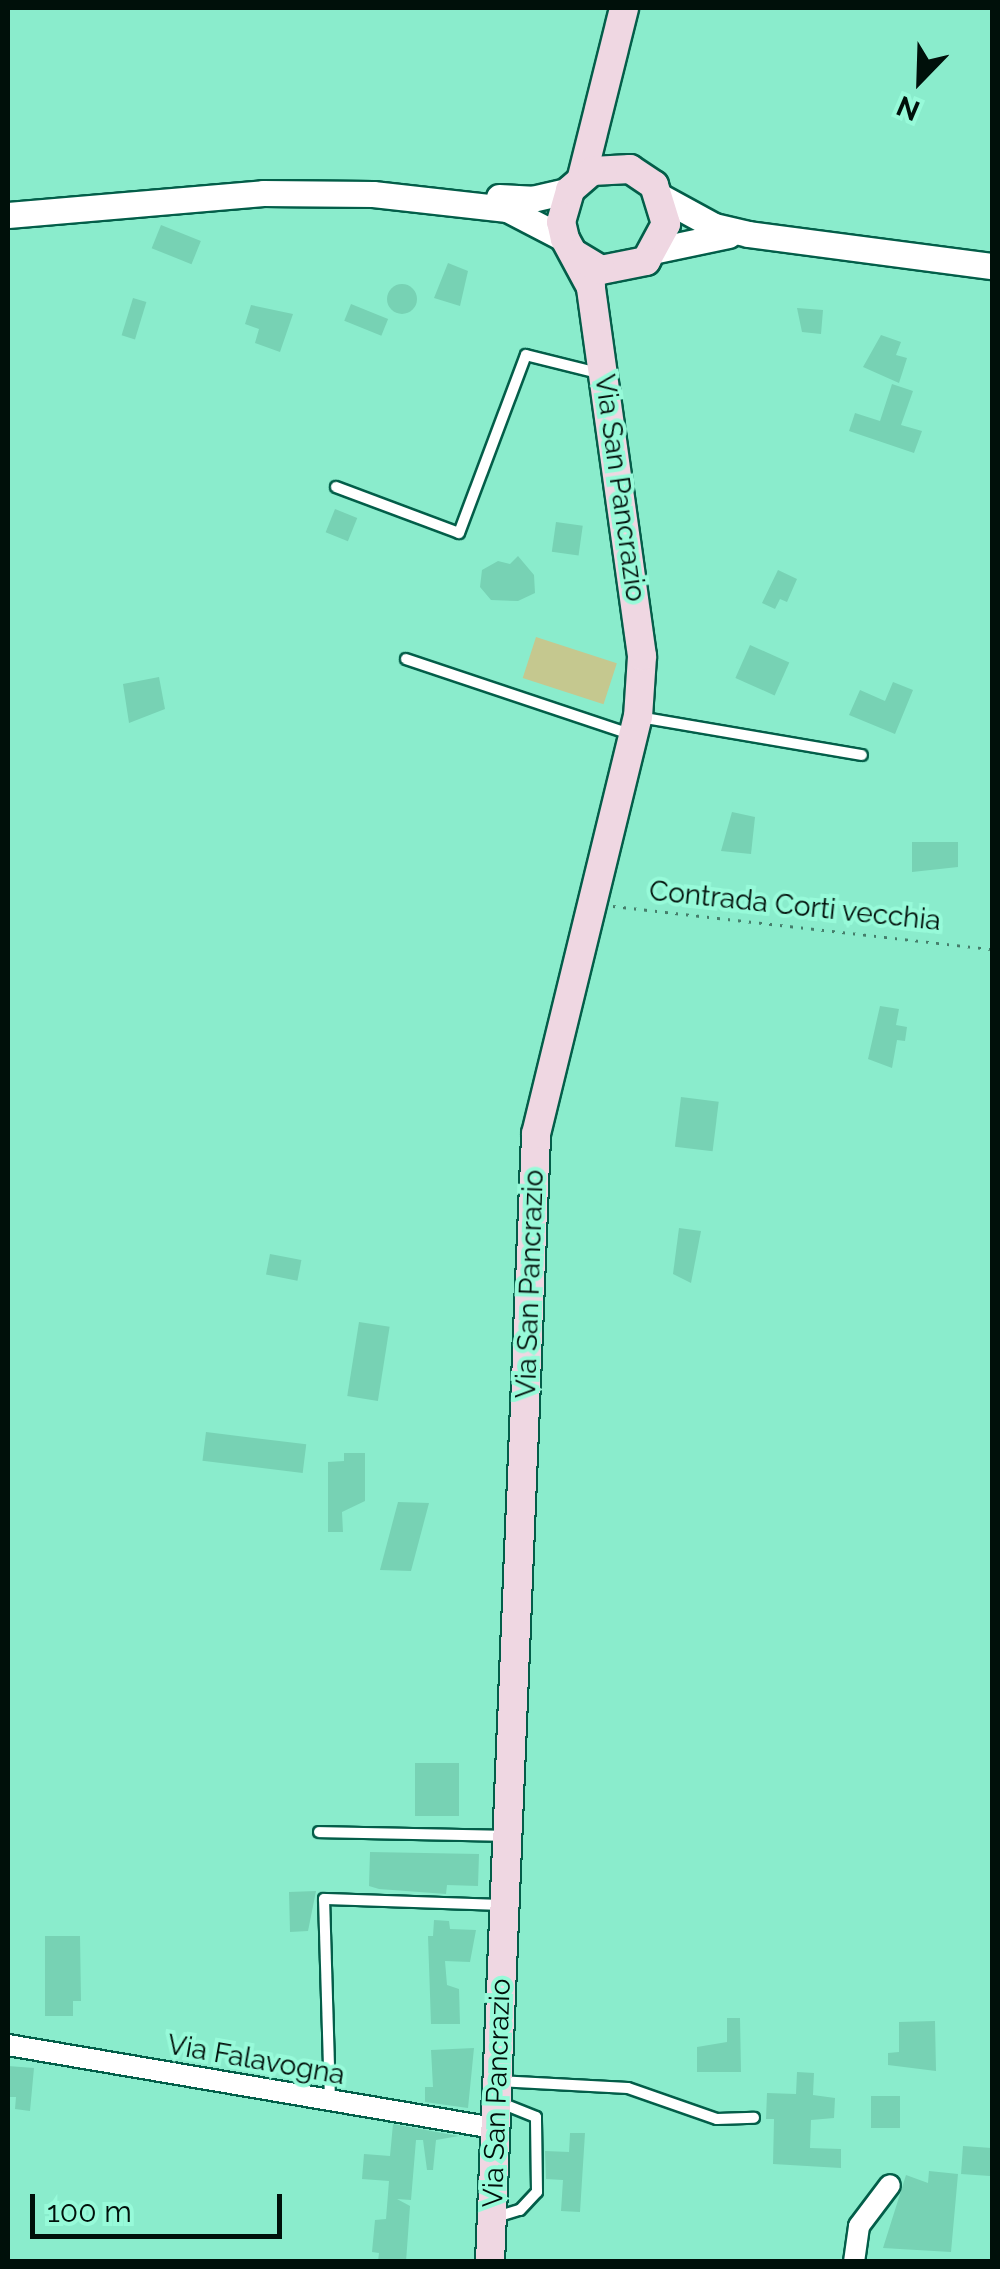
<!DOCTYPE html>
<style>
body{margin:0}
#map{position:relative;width:1000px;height:2269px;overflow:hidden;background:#8aeccc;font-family:Raleway,sans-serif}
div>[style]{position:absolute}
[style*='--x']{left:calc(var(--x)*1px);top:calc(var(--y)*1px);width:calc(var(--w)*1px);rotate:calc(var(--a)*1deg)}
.green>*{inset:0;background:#c5c88f;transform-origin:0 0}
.building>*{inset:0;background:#77d2b4;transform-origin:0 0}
.round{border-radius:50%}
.path>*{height:2.5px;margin-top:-1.25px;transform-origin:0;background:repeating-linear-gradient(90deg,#457e6b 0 2.5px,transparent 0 10.5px)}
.roads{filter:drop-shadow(2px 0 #035e49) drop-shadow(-2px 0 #035e49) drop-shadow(0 2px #035e49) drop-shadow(0 -2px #035e49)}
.service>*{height:10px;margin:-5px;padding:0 5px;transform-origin:5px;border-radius:5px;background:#fff}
.minor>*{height:20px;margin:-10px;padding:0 10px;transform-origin:10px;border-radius:10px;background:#fff}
.tertiary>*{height:25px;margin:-12.5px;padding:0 12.5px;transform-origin:12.5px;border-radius:12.5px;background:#fff}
.secondary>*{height:28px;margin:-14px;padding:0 14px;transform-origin:14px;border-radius:14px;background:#efd7e2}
span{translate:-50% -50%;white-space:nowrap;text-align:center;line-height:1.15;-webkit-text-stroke:8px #97fad9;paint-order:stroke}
.street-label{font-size:28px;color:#00100a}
.frame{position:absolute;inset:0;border:10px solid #00100a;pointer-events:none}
.north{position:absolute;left:870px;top:30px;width:100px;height:100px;-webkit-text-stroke:8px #97fad9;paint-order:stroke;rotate:203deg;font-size:28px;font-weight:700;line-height:40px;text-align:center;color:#00100a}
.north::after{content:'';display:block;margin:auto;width:35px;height:45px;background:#00100a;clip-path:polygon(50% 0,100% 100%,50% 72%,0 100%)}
.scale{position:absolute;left:30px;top:2194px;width:252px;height:45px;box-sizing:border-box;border:5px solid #00100a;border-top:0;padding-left:12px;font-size:30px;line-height:35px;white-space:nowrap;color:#00100a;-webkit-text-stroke:8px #97fad9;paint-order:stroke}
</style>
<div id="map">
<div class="green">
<div style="left:536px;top:637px;width:85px;height:43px;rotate:18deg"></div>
</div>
<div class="building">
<div style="left:161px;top:225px;width:43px;height:25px;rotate:22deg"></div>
<div style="clip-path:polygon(448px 263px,468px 271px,460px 306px,434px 298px)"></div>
<div class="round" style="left:387px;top:284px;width:30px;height:30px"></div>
<div style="left:133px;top:298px;width:14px;height:39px;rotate:17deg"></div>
<div style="left:351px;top:304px;width:40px;height:18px;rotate:22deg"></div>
<div style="clip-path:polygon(251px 305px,293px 314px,280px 352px,255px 343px,259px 329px,245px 324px)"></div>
<div style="clip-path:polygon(797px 308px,823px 310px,821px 334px,802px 332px)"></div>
<div style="clip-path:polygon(881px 335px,901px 342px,896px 355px,907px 358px,899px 383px,863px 367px)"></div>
<div style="clip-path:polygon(892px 384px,913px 391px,901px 425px,922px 431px,914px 453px,849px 431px,855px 413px,880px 421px)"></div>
<div style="left:335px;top:509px;width:24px;height:25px;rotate:22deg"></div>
<div style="left:556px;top:522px;width:27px;height:30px;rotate:8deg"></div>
<div style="clip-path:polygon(518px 556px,534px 575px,535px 593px,518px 601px,491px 600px,480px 587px,482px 570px,498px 561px,510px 564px)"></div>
<div style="clip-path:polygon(778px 570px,797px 579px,787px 602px,780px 599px,775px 609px,762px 603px)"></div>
<div style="left:750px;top:645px;width:43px;height:36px;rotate:24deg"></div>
<div style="clip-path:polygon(159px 677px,165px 709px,129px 723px,123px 684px)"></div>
<div style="clip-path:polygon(893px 682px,913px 690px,895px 734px,849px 715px,860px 690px,885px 701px)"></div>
<div style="clip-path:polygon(732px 812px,755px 817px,751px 854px,721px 851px)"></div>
<div style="clip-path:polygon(912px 842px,958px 842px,958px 867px,912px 872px)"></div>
<div style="clip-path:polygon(880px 1006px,899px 1009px,896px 1025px,907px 1027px,905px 1041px,897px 1040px,892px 1068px,868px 1059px)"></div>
<div style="left:681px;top:1097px;width:38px;height:50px;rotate:7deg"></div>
<div style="clip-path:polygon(679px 1228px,701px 1231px,691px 1283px,673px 1274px)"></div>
<div style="left:270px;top:1254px;width:32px;height:21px;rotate:11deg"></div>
<div style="left:359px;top:1322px;width:31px;height:75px;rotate:9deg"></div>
<div style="left:206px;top:1432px;width:101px;height:29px;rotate:7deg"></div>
<div style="clip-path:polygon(344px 1453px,365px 1453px,365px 1501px,342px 1512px,343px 1532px,328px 1532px,328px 1462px,344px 1461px)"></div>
<div style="clip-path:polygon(398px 1502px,429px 1503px,411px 1571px,380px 1570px)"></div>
<div style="left:415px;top:1763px;width:44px;height:53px"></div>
<div style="clip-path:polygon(370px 1852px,479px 1854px,478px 1886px,447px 1885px,446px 1894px,379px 1889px,369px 1886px)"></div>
<div style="clip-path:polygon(316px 1891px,308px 1931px,290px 1932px,289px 1892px)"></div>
<div style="clip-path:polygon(434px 1920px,449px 1921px,450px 1929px,476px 1930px,470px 1962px,445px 1961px,447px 1985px,459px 1989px,460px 2024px,431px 2024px,428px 1936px,433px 1936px)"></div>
<div style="clip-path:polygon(45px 1936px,80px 1936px,81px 2001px,73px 2001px,73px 2016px,45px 2016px)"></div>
<div style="clip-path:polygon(727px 2018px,740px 2018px,741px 2072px,697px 2072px,697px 2047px,727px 2042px)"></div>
<div style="clip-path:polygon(935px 2021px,936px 2071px,888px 2065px,888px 2053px,899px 2052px,899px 2022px)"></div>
<div style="clip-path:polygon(474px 2048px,468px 2108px,425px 2102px,425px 2087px,433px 2087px,431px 2050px)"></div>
<div style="clip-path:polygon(8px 2066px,34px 2068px,30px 2111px,15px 2109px,16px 2097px,8px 2097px)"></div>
<div style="clip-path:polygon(797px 2072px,814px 2073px,813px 2095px,835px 2098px,834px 2118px,811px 2120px,810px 2148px,841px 2149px,841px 2168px,773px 2164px,774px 2119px,766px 2119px,767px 2093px,796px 2094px)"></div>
<div style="left:871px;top:2096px;width:29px;height:32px"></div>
<div style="clip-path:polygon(393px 2124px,459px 2136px,436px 2140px,433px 2170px,427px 2170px,423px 2140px,416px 2140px,411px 2200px,397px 2199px,410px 2206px,406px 2262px,378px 2261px,379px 2253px,372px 2252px,375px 2220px,386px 2219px,389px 2181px,362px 2179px,364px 2154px,390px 2156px)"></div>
<div style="clip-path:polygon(570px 2133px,585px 2133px,580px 2212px,561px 2211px,563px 2180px,546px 2179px,545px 2151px,569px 2152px)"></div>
<div style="left:963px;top:2146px;width:29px;height:28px;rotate:4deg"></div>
<div style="clip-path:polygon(929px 2171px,958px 2174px,951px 2252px,883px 2248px,906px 2175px,928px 2183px)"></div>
</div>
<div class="path">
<div style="--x:613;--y:906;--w:381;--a:6.5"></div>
</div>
<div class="roads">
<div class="service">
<div style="--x:336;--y:487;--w:131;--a:20.5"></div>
<div style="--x:459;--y:533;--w:190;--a:-69.4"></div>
<div style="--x:526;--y:355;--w:74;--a:14"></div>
<div style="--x:406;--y:659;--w:239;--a:18.5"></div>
<div style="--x:639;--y:717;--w:226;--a:9.7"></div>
<div style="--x:319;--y:1832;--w:188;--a:1.2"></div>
<div style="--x:498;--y:2081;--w:130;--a:3.1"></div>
<div style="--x:628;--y:2088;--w:94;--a:19.2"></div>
<div style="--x:717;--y:2119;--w:37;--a:-2"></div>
<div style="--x:330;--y:2100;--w:201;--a:-91.7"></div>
<div style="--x:324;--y:1899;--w:180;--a:1.9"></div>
<div style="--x:493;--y:2218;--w:28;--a:-17"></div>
<div style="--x:520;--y:2210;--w:25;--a:-47"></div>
<div style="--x:537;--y:2192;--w:75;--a:-90.8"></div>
<div style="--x:536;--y:2117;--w:38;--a:-158"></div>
</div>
<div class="minor">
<div style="--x:8;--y:2045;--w:495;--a:9.7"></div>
<div style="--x:854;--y:2262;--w:36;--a:-82"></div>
<div style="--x:859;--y:2226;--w:51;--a:-52.9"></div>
</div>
<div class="tertiary">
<div style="--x:499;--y:197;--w:33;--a:3"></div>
<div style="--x:532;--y:199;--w:39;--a:-13"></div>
<div style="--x:661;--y:197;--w:60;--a:28.7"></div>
<div style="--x:714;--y:226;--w:35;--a:13"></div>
<div style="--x:748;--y:234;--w:246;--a:7.5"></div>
<div style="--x:8;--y:215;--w:256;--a:-4.9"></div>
<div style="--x:263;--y:193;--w:110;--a:0.5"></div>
<div style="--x:373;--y:194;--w:135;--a:6.4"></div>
<div style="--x:507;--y:209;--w:65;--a:27.3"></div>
<div style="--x:657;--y:250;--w:73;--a:-11.9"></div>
</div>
<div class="secondary">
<div style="--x:582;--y:177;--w:174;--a:-76"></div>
<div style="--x:490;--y:2262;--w:1129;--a:-87.66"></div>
<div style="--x:536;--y:1134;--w:429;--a:-76.3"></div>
<div style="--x:638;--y:717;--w:61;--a:-86.2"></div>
<div style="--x:642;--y:656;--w:373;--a:-97.9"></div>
<div style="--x:591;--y:287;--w:55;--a:-118.4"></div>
<div style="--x:565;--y:239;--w:17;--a:-103"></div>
<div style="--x:561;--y:222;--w:33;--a:-74"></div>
<div style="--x:570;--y:190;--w:29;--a:-41"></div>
<div style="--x:592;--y:171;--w:38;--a:-3"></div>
<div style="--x:630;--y:169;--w:29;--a:34"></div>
<div style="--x:654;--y:185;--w:41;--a:72.9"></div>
<div style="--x:666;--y:224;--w:42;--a:118.4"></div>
<div style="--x:646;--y:261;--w:46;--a:168.7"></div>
<div style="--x:601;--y:270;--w:31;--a:-149"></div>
</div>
</div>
<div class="street-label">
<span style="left:620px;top:488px;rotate:82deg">Via San Pancrazio</span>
<span style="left:795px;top:906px;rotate:6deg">Contrada Corti vecchia</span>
<span style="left:530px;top:1284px;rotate:-88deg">Via San Pancrazio</span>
<span style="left:256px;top:2060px;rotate:10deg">Via Falavogna</span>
<span style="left:497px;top:2093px;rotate:-88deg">Via San Pancrazio</span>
</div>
<div class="frame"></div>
<div class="north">N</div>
<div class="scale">100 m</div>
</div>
